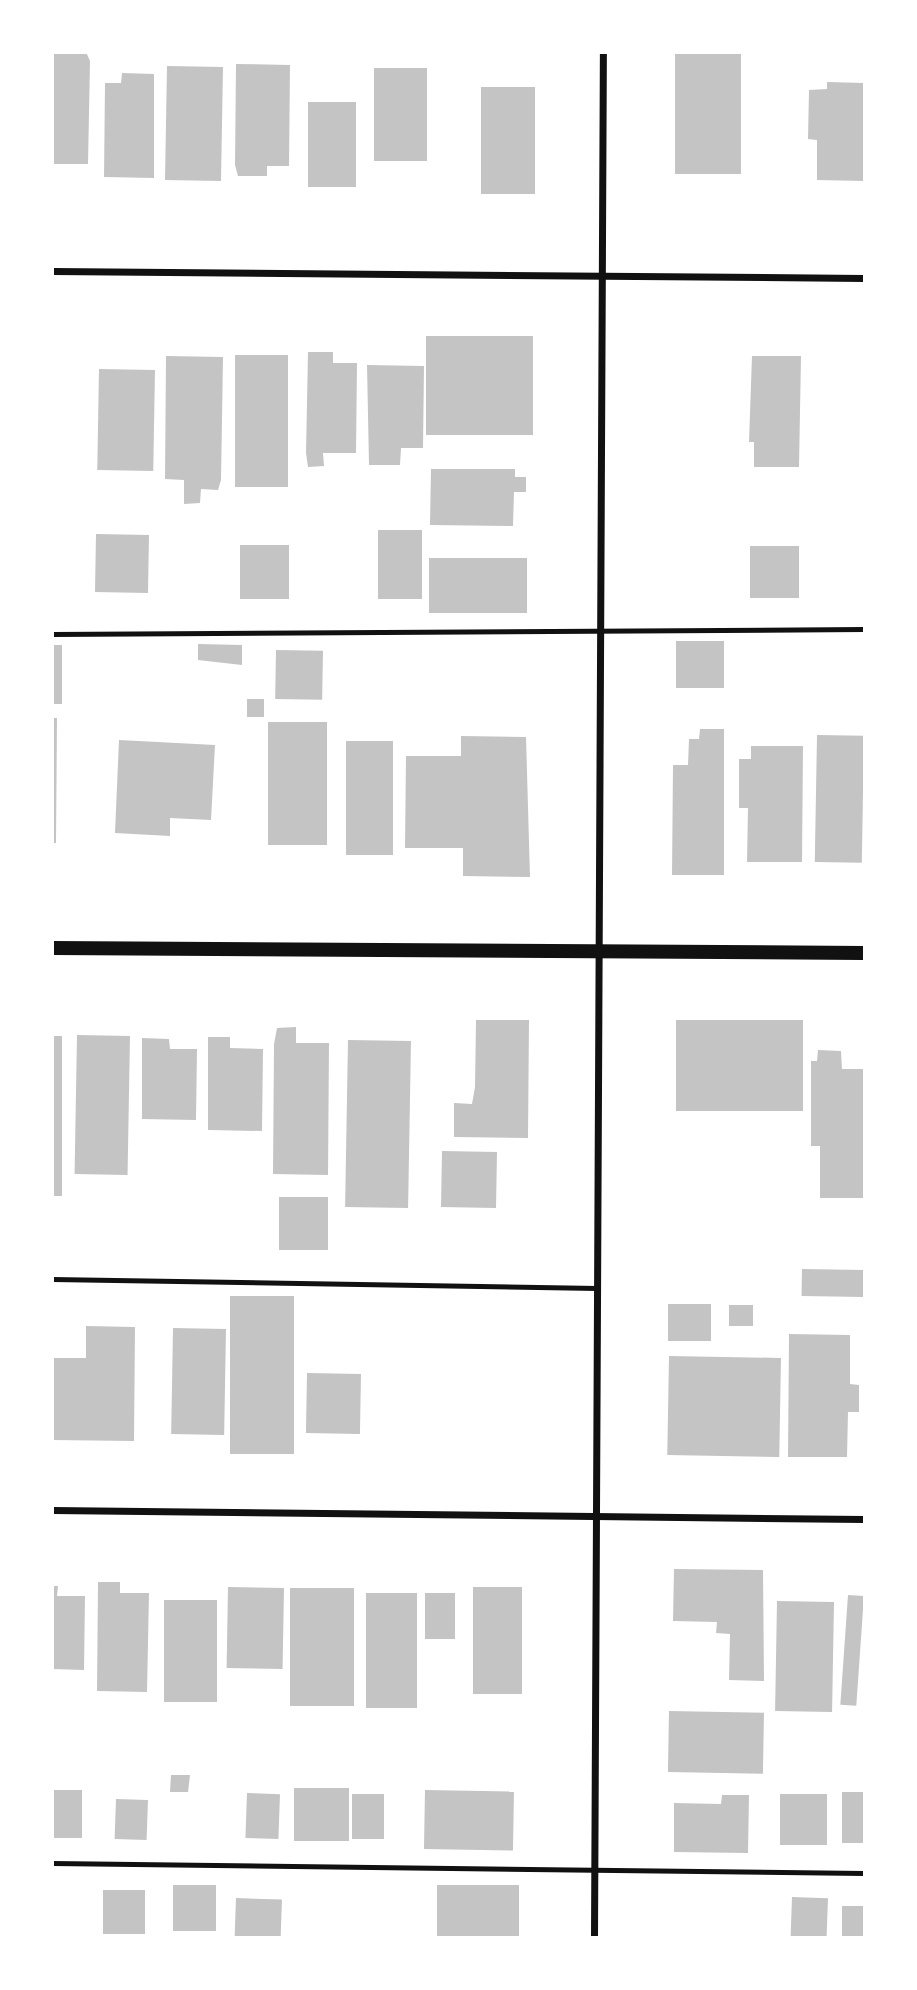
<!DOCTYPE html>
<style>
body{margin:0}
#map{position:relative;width:917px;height:1990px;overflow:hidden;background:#fff;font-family:"Open Sans",sans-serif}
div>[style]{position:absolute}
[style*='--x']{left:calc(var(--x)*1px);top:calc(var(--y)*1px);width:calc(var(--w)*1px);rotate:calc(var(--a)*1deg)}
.building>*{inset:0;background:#c4c4c4;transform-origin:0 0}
.service>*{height:5px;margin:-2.5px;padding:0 2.5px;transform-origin:2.5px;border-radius:2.5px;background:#111}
.minor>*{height:7px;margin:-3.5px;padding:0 3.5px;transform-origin:3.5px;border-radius:3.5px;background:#111}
.secondary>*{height:14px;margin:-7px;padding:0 7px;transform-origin:7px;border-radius:7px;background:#111}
span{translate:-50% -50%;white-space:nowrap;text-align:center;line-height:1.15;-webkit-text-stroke:6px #fff;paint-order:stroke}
.frame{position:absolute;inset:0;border:54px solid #fff;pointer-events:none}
</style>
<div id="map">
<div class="building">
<div style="clip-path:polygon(52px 52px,86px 52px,90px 61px,88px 164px,52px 164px)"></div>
<div style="left:675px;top:52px;width:66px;height:122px"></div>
<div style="clip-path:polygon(236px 64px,290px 65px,289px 166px,267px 166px,267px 176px,238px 176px,235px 165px)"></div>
<div style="left:167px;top:66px;width:56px;height:114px;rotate:1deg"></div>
<div style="left:374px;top:68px;width:53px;height:93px"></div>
<div style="clip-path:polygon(122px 73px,154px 74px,154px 178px,104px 177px,105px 83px,121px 83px)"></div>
<div style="clip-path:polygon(827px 82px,864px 83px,864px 181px,817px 180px,817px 140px,808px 139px,809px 90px,827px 89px)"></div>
<div style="left:481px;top:87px;width:54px;height:107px"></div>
<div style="left:308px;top:102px;width:48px;height:85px"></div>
<div style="left:426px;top:336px;width:107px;height:99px"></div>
<div style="clip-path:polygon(308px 352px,333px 352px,333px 363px,357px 363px,356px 453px,323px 453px,324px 466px,308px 467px,306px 453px)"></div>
<div style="left:235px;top:355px;width:53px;height:132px"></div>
<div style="clip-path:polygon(166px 356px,223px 357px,221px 480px,218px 490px,201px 489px,200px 503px,184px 504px,184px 480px,165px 479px)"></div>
<div style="clip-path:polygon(752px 356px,801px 356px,799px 467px,754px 467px,754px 442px,749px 442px)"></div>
<div style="clip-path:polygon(367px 365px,424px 366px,423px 448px,401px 448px,400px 465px,369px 465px)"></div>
<div style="left:99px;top:369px;width:56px;height:101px;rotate:1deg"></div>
<div style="clip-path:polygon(431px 469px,515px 469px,515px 477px,526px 477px,526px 492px,514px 492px,513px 526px,430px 525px)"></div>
<div style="left:378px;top:530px;width:44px;height:69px"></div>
<div style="left:96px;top:534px;width:53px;height:58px;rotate:1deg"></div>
<div style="left:240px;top:545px;width:49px;height:54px"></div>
<div style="left:750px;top:546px;width:49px;height:52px"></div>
<div style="left:429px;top:558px;width:98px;height:55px"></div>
<div style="left:676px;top:641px;width:48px;height:47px"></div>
<div style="clip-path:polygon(198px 644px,242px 645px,242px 665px,198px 660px)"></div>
<div style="left:52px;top:645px;width:10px;height:59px"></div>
<div style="left:276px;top:650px;width:47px;height:49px;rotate:1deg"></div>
<div style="left:247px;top:699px;width:17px;height:18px"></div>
<div style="clip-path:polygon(52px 718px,57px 718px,56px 843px,52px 843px)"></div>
<div style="left:268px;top:722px;width:59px;height:123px"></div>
<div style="clip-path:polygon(700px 729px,724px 729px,724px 875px,672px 875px,673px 765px,688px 765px,689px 739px,699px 739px)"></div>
<div style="left:817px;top:735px;width:47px;height:127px;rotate:1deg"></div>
<div style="clip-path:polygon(461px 736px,526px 737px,530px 877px,463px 876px,463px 848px,405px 848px,406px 756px,461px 756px)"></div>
<div style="clip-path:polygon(119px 740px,215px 745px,211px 820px,170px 818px,170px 836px,115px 833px)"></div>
<div style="left:346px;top:741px;width:47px;height:114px"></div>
<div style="clip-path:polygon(751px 746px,803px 746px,802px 862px,747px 862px,748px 808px,739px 808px,739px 759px,751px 759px)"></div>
<div style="clip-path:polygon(476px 1020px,529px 1020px,528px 1138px,454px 1137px,454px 1103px,472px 1104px,475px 1087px)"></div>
<div style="left:676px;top:1020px;width:127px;height:91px"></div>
<div style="clip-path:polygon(296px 1027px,296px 1043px,329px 1043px,328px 1175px,273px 1174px,274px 1044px,277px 1028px)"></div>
<div style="left:77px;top:1035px;width:53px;height:139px;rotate:1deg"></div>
<div style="left:52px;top:1036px;width:10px;height:160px"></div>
<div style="clip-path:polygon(208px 1037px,230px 1037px,230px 1048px,263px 1049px,262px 1131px,208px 1130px)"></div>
<div style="clip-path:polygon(142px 1038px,169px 1039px,170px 1049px,197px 1049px,196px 1120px,142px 1119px)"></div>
<div style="left:348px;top:1040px;width:63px;height:167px;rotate:1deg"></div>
<div style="clip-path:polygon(818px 1050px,841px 1051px,842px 1069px,864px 1069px,864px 1198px,820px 1198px,820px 1146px,811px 1146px,811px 1061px,817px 1061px)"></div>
<div style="left:442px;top:1151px;width:55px;height:56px;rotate:1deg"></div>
<div style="left:279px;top:1197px;width:49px;height:53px"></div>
<div style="left:802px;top:1269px;width:62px;height:27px;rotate:1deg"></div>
<div style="left:230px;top:1296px;width:64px;height:158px"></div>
<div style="left:711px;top:1304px;width:37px;height:43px;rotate:90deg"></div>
<div style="left:729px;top:1305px;width:24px;height:21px"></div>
<div style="clip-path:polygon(86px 1326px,135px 1327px,134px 1441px,52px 1440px,52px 1358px,86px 1358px)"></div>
<div style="left:173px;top:1328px;width:53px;height:106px;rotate:1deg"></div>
<div style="clip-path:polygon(789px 1334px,850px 1335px,850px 1384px,859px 1385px,859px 1412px,848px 1412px,847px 1457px,788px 1457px)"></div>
<div style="left:669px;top:1356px;width:112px;height:99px;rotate:1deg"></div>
<div style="left:307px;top:1373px;width:54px;height:60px;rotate:1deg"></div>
<div style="clip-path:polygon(674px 1569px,763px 1570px,764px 1681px,729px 1680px,730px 1634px,716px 1633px,717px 1622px,673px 1621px)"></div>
<div style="clip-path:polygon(98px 1582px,120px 1582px,120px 1593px,149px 1593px,147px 1692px,97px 1691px)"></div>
<div style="clip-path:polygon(52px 1586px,58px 1586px,57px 1596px,85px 1596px,84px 1670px,52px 1669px)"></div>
<div style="left:228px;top:1587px;width:56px;height:81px;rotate:1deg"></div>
<div style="left:473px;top:1587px;width:49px;height:107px"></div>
<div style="left:290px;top:1588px;width:64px;height:118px"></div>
<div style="left:366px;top:1593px;width:51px;height:115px"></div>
<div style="left:425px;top:1593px;width:30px;height:46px"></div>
<div style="left:848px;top:1595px;width:16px;height:110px;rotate:4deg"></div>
<div style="left:164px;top:1600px;width:53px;height:102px"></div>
<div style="left:777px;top:1601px;width:57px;height:110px;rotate:1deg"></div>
<div style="left:669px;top:1711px;width:95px;height:61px;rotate:1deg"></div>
<div style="clip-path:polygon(171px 1775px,190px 1775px,188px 1792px,170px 1792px)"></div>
<div style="left:294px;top:1788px;width:55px;height:53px"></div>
<div style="left:52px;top:1790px;width:30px;height:48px"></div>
<div style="left:425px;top:1790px;width:89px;height:59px;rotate:1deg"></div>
<div style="left:842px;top:1792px;width:22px;height:51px"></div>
<div style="left:247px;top:1793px;width:33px;height:45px;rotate:2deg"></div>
<div style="left:352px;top:1794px;width:32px;height:45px"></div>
<div style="left:780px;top:1794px;width:47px;height:51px"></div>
<div style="clip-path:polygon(722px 1795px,749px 1795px,748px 1853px,674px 1852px,674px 1803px,721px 1804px)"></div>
<div style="left:116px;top:1799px;width:32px;height:40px;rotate:2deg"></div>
<div style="left:173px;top:1885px;width:43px;height:46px"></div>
<div style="left:437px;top:1885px;width:82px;height:53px"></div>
<div style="left:103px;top:1890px;width:42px;height:44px"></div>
<div style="left:792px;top:1897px;width:36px;height:41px;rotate:2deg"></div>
<div style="left:236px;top:1898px;width:46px;height:40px;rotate:2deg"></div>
<div style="left:842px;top:1906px;width:22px;height:32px"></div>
</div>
<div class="service">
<div style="--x:52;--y:634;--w:812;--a:-0.35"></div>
<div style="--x:52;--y:1279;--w:545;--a:0.95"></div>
<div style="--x:52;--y:1863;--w:812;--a:0.71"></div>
</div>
<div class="minor">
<div style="--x:52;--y:271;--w:812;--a:0.49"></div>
<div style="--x:52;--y:1510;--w:812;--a:0.64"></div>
<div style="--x:594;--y:1938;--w:1886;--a:-89.73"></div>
</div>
<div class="secondary">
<div style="--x:52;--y:948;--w:812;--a:0.35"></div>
</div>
<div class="frame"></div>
</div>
